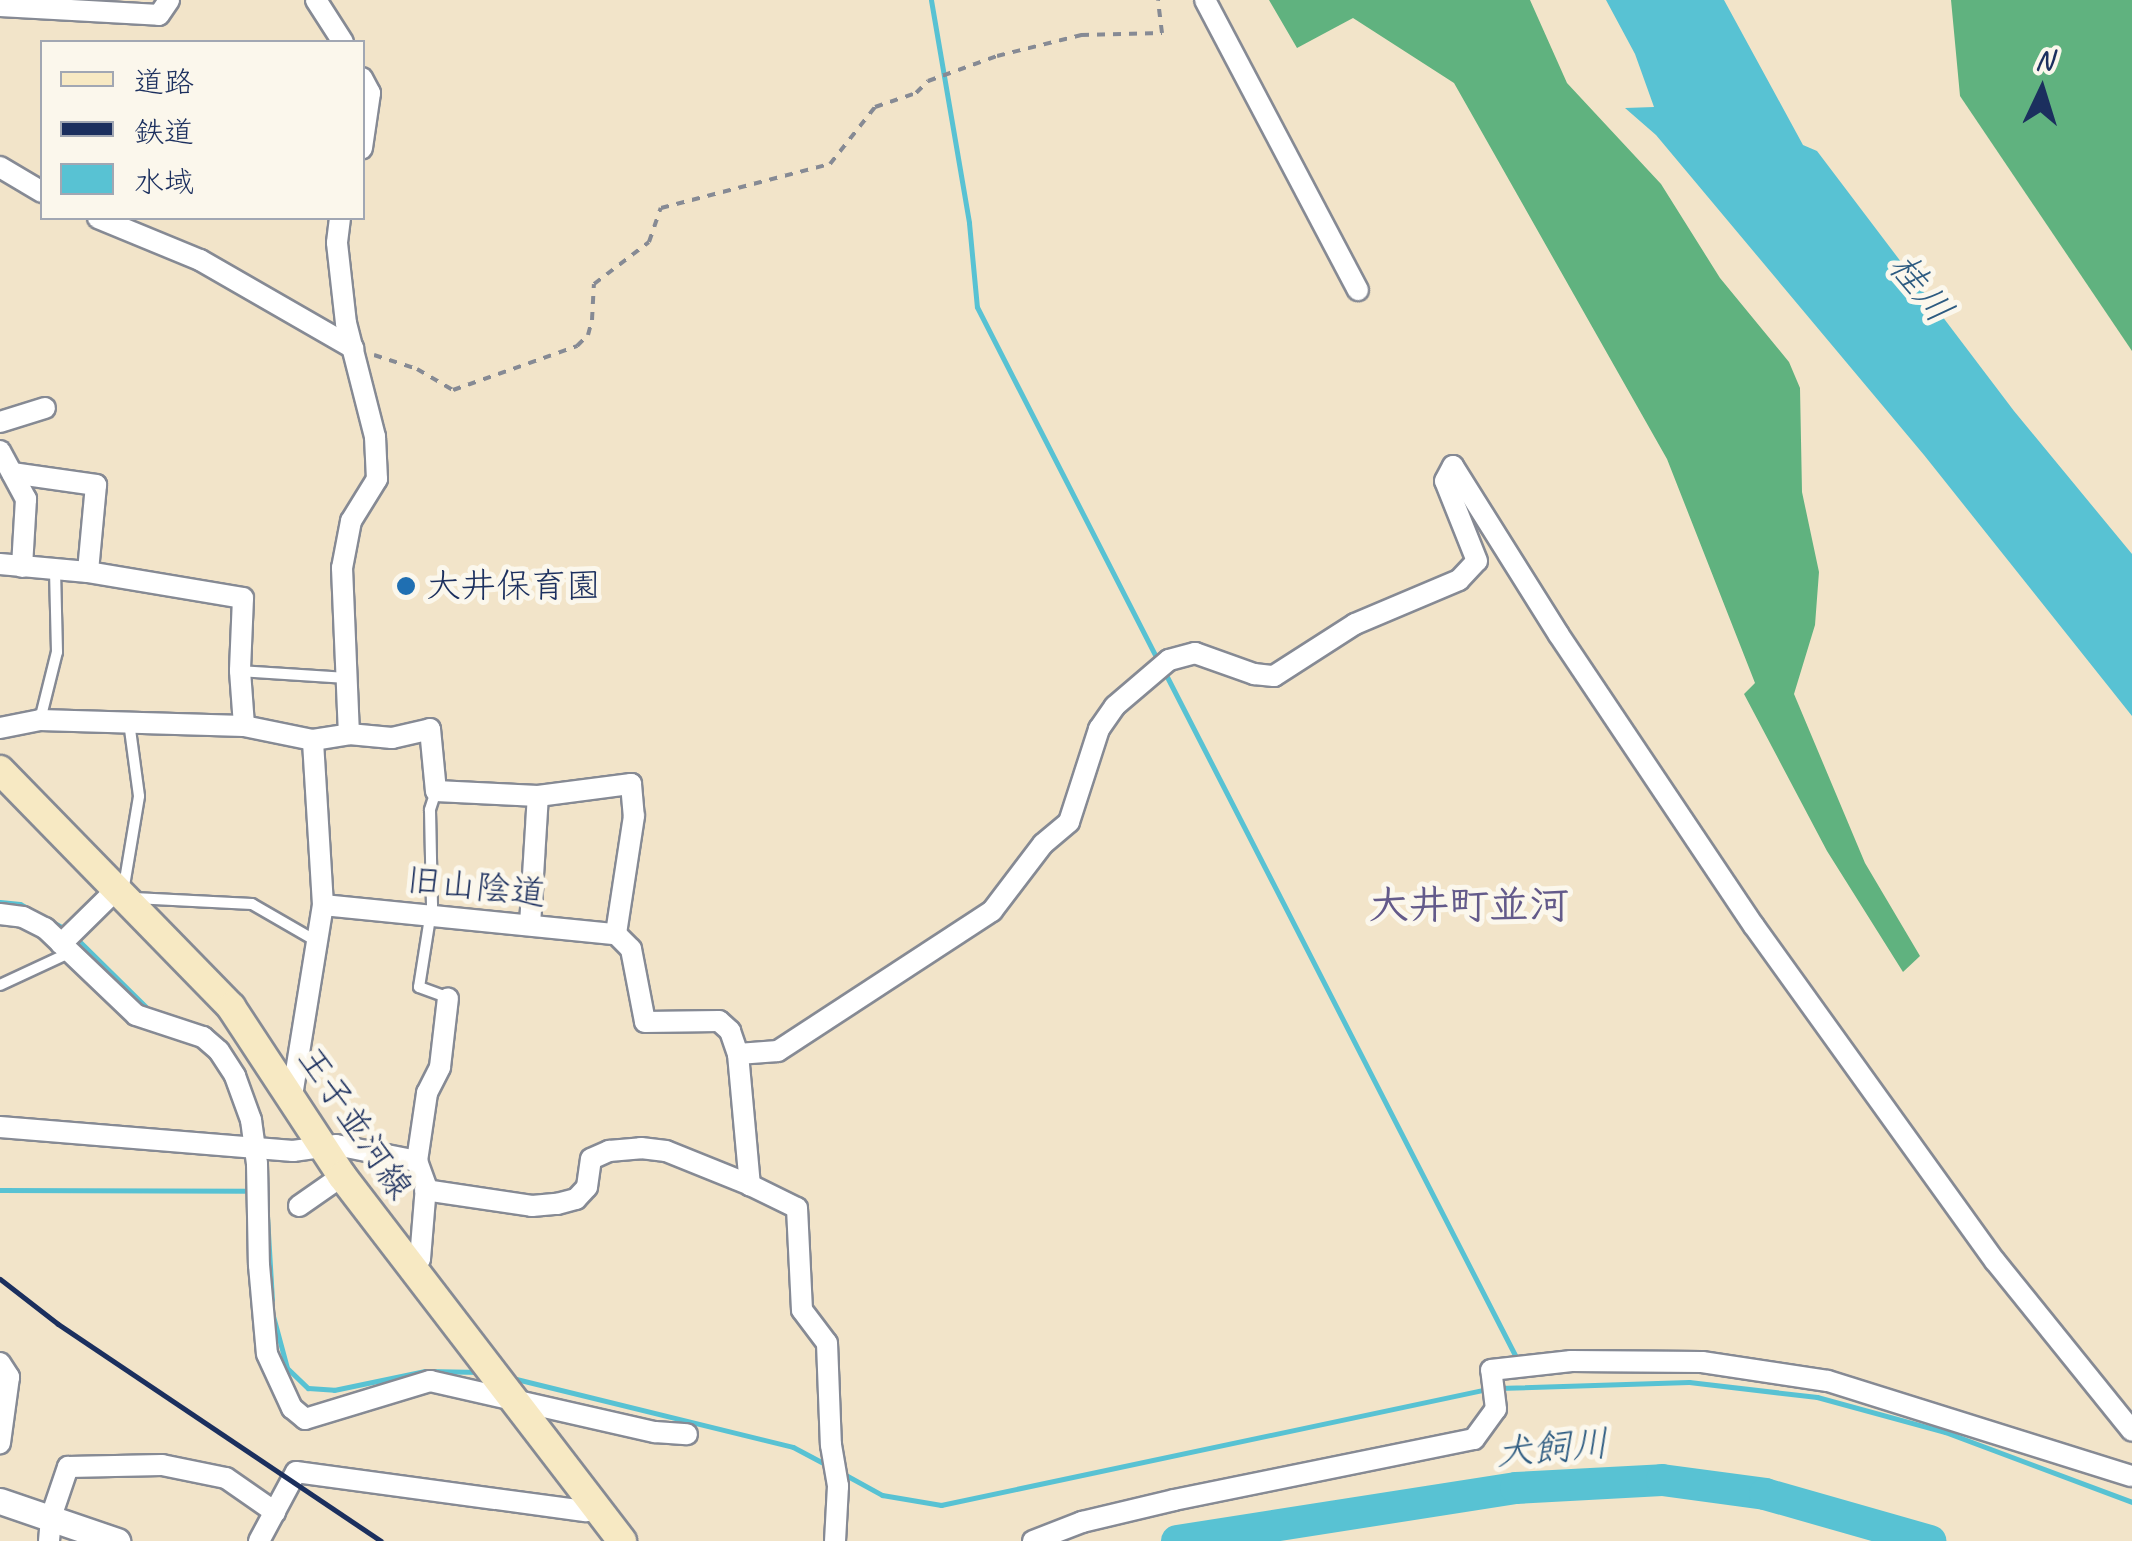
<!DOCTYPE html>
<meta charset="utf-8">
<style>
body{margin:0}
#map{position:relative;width:2132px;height:1541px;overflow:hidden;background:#f2e4c9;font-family:Caveat,"Klee One",sans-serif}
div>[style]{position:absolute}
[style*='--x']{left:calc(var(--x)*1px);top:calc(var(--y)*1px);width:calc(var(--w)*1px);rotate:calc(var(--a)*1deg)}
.forest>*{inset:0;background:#60b27f}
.water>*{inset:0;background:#58c2d3}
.stream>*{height:5px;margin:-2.5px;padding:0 2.5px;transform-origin:2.5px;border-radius:2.5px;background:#58c2d3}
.river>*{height:32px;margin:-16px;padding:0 16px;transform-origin:16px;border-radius:16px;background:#58c2d3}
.path>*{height:4px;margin-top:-2px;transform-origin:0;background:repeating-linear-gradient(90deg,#868a94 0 8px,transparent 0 16px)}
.roads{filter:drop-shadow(2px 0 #868a94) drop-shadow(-2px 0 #868a94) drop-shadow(0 2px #868a94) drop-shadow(0 -2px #868a94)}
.service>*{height:10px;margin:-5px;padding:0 5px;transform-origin:5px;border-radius:5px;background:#fff}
.minor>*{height:20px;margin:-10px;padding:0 10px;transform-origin:10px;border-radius:10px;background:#fff}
.tertiary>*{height:25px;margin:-12.5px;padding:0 12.5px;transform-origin:12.5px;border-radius:12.5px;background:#fff}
.secondary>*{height:28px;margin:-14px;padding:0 14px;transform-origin:14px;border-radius:14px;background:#f7e9c3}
.rail>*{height:5px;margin:-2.5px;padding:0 2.5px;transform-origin:2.5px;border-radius:2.5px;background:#1b2f5e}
.dots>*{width:28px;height:28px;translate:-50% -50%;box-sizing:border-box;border:5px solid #fbf7ec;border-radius:50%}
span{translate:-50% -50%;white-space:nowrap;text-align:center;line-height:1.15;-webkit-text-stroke:10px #fbf7ec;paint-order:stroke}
.poi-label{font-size:35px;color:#1b2f5e}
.left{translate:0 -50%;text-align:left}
.street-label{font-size:35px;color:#1b2f5e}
.water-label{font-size:38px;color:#2d5b81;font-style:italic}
.quarter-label{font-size:40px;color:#635a8a;font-weight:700}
.legend{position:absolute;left:40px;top:40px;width:325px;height:180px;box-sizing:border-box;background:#fbf7ec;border:2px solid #a1a7b3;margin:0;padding:12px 18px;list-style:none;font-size:30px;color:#1b2f5e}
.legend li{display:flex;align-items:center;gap:20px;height:50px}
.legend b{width:50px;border:2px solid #a1a7b3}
.north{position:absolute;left:1992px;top:40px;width:100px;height:100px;-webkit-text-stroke:8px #fbf7ec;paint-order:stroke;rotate:4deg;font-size:28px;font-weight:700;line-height:40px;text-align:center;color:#1b2f5e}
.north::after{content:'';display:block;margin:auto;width:35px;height:45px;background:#1b2f5e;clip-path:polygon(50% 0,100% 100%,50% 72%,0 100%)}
</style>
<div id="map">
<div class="forest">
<div style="clip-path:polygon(1269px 0,1530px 0,1567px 83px,1661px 184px,1720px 278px,1789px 362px,1800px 388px,1802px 492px,1819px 572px,1815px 625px,1794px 694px,1865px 863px,1920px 956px,1903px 972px,1827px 851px,1744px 694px,1755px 683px,1667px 459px,1454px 83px,1353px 18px,1297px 48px)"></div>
<div style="clip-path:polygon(1951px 0,2132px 0,2132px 351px,1960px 96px)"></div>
</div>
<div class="water">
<div style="clip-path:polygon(1606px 0,1724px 0,1803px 145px,1817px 151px,2014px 411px,2132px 554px,2132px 716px,1924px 455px,1656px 135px,1625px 108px,1654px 107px,1635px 54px)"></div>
</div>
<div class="stream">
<div style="--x:931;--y:0;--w:226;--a:80.3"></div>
<div style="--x:969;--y:223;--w:84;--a:84.6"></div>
<div style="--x:977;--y:307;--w:397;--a:62.9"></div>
<div style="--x:1163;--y:669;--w:780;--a:62.84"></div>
<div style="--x:0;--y:902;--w:20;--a:6"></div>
<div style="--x:20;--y:904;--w:54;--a:29"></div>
<div style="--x:75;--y:937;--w:104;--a:44.6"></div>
<div style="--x:0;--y:1190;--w:250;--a:0.2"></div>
<div style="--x:267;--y:1216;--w:84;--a:86.6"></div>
<div style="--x:273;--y:1316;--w:54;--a:74.9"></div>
<div style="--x:287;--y:1368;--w:29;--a:44"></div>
<div style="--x:308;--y:1388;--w:26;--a:4"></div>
<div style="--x:334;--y:1390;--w:93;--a:-11.8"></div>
<div style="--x:425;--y:1371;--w:57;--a:1"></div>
<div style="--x:512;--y:1378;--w:289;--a:13.8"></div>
<div style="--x:793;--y:1447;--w:40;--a:28"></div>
<div style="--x:1498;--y:1388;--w:191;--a:-1.8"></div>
<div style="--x:1689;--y:1382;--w:129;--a:6.7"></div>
<div style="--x:1817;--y:1397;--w:133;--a:15.3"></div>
<div style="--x:1945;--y:1432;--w:200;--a:20.5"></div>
<div style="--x:842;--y:1473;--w:46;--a:28.8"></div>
<div style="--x:882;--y:1495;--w:60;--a:9.6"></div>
<div style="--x:941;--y:1505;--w:558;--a:-11.99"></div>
<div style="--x:1181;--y:1540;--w:1;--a:45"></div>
</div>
<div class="river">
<div style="--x:1177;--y:1541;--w:343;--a:-8.9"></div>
<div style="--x:1516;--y:1488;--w:146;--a:-3.1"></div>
<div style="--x:1662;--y:1480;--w:104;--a:7.7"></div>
<div style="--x:1765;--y:1494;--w:172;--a:15.9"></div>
</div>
<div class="path">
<div style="--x:374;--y:355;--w:45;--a:18"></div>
<div style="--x:417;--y:369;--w:42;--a:30.3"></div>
<div style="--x:453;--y:390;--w:132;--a:-19.5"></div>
<div style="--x:577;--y:346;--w:16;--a:-45"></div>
<div style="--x:588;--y:335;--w:16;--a:-75"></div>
<div style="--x:592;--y:320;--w:36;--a:-87"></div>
<div style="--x:594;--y:284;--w:69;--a:-37.4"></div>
<div style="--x:649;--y:242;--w:36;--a:-71"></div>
<div style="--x:661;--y:208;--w:175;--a:-14.6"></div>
<div style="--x:830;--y:164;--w:73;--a:-51.7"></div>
<div style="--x:875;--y:107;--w:43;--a:-18.9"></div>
<div style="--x:916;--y:93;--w:17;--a:-45"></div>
<div style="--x:928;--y:81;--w:73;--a:-19.9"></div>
<div style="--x:997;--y:56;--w:87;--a:-14"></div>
<div style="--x:1081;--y:35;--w:81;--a:-1.4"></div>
<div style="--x:1162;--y:33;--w:33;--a:-97"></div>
</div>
<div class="roads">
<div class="service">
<div style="--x:240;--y:671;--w:106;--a:3.8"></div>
<div style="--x:40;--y:720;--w:70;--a:-76"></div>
<div style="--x:57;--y:652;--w:82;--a:-91.4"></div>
<div style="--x:436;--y:791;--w:20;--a:108"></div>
<div style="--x:430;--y:810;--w:95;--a:88.8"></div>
<div style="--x:432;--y:905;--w:83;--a:99"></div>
<div style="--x:419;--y:987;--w:30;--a:20"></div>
<div style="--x:123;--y:892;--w:97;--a:-80.5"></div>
<div style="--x:139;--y:796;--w:75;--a:-97.7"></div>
<div style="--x:134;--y:898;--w:118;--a:2.9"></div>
<div style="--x:252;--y:904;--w:74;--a:30"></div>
<div style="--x:0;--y:985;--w:76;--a:-24.9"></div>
</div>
<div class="minor">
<div style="--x:316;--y:0;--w:50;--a:57.3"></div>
<div style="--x:1205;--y:0;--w:328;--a:62.2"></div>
<div style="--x:0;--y:6;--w:159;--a:3.2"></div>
<div style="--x:159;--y:15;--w:18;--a:-56"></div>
<div style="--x:362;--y:78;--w:17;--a:62"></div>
<div style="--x:370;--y:93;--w:56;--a:98.3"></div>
<div style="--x:0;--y:167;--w:49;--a:30.8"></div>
<div style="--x:98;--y:218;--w:110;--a:22.4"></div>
<div style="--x:200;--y:260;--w:177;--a:29.9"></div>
<div style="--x:340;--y:218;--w:25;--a:97"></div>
<div style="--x:337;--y:243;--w:81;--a:83.6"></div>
<div style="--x:346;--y:323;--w:118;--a:75.7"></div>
<div style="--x:375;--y:437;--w:42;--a:87.3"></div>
<div style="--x:377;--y:479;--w:49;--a:121.8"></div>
<div style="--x:351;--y:521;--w:48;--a:100.8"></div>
<div style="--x:342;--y:568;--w:166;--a:87.6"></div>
<div style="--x:0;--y:422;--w:47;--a:-17.3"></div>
<div style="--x:0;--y:451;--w:55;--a:61.6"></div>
<div style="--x:26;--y:499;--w:68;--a:93.4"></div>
<div style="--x:12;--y:473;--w:85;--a:8.1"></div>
<div style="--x:96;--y:485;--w:87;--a:95.3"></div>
<div style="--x:0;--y:564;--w:88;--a:5.2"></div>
<div style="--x:88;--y:572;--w:157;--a:9.5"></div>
<div style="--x:243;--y:598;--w:73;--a:92.4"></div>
<div style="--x:240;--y:671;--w:55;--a:85.8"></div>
<div style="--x:0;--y:728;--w:41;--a:-11.3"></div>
<div style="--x:40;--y:720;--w:204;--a:1.7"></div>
<div style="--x:244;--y:726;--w:70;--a:11.5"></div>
<div style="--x:313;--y:740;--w:36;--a:-9"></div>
<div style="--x:349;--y:734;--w:43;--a:5.3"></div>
<div style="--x:392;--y:738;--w:39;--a:-13"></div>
<div style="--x:430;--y:729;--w:62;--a:84.5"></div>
<div style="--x:436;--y:791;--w:102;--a:2.8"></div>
<div style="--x:538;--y:796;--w:94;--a:-7.4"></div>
<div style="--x:631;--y:784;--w:32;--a:85"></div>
<div style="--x:634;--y:816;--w:119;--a:98.7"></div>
<div style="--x:323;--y:905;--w:294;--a:5.7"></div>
<div style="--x:616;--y:934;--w:21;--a:45"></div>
<div style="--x:631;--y:949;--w:74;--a:79.1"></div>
<div style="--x:645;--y:1022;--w:74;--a:-0.8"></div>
<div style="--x:719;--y:1021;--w:15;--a:42"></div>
<div style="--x:730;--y:1031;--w:24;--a:71"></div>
<div style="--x:738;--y:1054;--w:132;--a:84.8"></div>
<div style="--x:750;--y:1185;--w:52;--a:26.1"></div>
<div style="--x:797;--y:1208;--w:102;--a:87.2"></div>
<div style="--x:802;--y:1310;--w:41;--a:52.9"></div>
<div style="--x:827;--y:1343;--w:102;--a:87.8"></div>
<div style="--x:831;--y:1445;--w:42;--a:80.3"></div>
<div style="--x:838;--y:1486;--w:55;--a:93.1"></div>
<div style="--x:0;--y:914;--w:23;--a:7"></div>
<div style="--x:23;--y:917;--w:25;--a:27"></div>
<div style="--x:45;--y:928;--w:126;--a:43.7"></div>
<div style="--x:136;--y:1015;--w:71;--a:18.2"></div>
<div style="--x:203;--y:1037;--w:21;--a:41"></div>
<div style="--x:219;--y:1051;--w:30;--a:57"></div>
<div style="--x:235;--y:1076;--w:47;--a:70"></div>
<div style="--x:251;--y:1120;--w:44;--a:82.2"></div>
<div style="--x:257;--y:1164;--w:101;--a:88.9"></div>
<div style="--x:259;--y:1265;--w:89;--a:84.9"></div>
<div style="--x:267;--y:1354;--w:60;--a:65.2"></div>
<div style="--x:292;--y:1408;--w:17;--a:40"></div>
<div style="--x:305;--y:1419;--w:131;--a:-16.9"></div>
<div style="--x:430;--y:1381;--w:231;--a:12.8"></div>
<div style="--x:655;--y:1432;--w:32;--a:4"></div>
<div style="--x:530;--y:925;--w:129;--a:-86.5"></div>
<div style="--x:61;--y:944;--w:80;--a:-44.5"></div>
<div style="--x:738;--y:1054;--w:40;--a:-4.3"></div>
<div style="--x:778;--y:1051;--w:256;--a:-33.2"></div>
<div style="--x:992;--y:911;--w:84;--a:-52.7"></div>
<div style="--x:1043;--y:844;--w:34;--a:-40"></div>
<div style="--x:1069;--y:822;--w:98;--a:-72.1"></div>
<div style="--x:1099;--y:729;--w:28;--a:-55"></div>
<div style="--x:1115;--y:706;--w:71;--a:-40.4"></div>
<div style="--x:1169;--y:660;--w:27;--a:-15"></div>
<div style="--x:1195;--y:653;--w:63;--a:19.6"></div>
<div style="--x:1254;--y:674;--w:20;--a:6"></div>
<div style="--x:1274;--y:676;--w:96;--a:-32.7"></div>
<div style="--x:1355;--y:624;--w:113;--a:-22.9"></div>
<div style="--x:1459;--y:580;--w:26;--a:-47"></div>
<div style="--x:1477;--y:561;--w:86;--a:-111.8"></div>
<div style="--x:1445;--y:481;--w:17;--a:-62"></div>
<div style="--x:1453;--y:466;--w:199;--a:57.9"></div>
<div style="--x:1559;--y:635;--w:350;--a:56.2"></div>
<div style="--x:1754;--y:926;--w:413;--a:54.3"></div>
<div style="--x:1995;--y:1261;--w:218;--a:51.1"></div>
<div style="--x:292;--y:1096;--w:193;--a:-80.8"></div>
<div style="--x:323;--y:905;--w:165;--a:-93.5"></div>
<div style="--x:0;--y:1127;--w:294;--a:4.7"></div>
<div style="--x:293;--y:1151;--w:43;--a:-7.9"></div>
<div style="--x:336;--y:1145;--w:83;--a:11.2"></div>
<div style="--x:417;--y:1161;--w:27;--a:70"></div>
<div style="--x:426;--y:1186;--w:73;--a:94.7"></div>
<div style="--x:420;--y:1259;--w:13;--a:117"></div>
<div style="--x:417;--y:1161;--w:69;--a:-81.6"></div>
<div style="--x:427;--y:1093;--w:29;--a:-63"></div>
<div style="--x:440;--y:1067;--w:69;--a:-83.4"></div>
<div style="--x:425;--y:1190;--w:108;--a:8.5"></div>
<div style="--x:532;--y:1206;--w:25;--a:-5"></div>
<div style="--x:557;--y:1204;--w:20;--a:-15"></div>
<div style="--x:576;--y:1199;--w:16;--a:-47"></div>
<div style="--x:587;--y:1187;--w:28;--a:-82"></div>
<div style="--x:591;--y:1159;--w:20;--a:-24"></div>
<div style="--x:609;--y:1151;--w:32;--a:-5"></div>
<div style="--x:641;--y:1148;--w:25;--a:7"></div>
<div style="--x:666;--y:1151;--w:91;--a:22"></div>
<div style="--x:299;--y:1206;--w:52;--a:-34.9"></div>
<div style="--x:0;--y:1363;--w:17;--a:57"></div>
<div style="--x:9;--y:1377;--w:67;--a:97.8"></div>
<div style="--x:49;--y:1541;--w:24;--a:-85"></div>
<div style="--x:51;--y:1517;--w:53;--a:-71.2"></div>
<div style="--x:68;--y:1467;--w:94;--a:-1.2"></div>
<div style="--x:162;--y:1465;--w:65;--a:11.5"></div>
<div style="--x:226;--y:1478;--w:60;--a:34.8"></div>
<div style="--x:259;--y:1541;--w:78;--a:-61.8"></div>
<div style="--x:296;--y:1472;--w:293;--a:7.7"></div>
<div style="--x:586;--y:1511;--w:11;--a:-10"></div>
<div style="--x:1033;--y:1541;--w:53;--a:-21.2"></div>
<div style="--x:1082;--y:1522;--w:95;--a:-13.4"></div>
<div style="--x:1174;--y:1500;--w:306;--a:-11.5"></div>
<div style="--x:1474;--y:1439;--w:37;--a:-54"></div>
<div style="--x:1496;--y:1409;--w:39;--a:-97"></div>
<div style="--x:1491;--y:1370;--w:81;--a:-6.4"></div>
<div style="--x:1571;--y:1361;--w:131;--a:0.4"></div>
<div style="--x:1702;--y:1362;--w:127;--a:8.6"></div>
<div style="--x:1828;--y:1381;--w:318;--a:17.4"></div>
</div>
<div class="tertiary">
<div style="--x:0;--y:1501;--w:124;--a:18.9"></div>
</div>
<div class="secondary">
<div style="--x:0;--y:770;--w:331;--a:45.7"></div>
<div style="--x:231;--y:1007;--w:202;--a:56.7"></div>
<div style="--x:342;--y:1176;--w:460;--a:52.5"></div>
</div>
</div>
<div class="rail">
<div style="--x:0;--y:1279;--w:73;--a:37.8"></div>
<div style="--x:58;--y:1324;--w:389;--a:33.9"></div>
</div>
<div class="dots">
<div style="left:406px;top:586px;background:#1f6fb2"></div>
</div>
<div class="poi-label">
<span class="left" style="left:426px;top:586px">大井保育園</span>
</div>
<div class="street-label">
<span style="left:476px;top:887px;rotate:6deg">旧山陰道</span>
<span style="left:355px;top:1123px;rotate:56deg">王子並河線</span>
</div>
<div class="water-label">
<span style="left:1921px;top:288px;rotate:51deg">桂川</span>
<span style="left:1552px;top:1448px;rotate:-5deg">犬飼川</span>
</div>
<div class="quarter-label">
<span style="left:1469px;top:905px">大井町並河</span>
</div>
<ul class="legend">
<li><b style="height:12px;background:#f7e9c3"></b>道路</li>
<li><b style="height:12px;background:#1b2f5e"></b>鉄道</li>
<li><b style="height:28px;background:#58c2d3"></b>水域</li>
</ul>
<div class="north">N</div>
</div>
